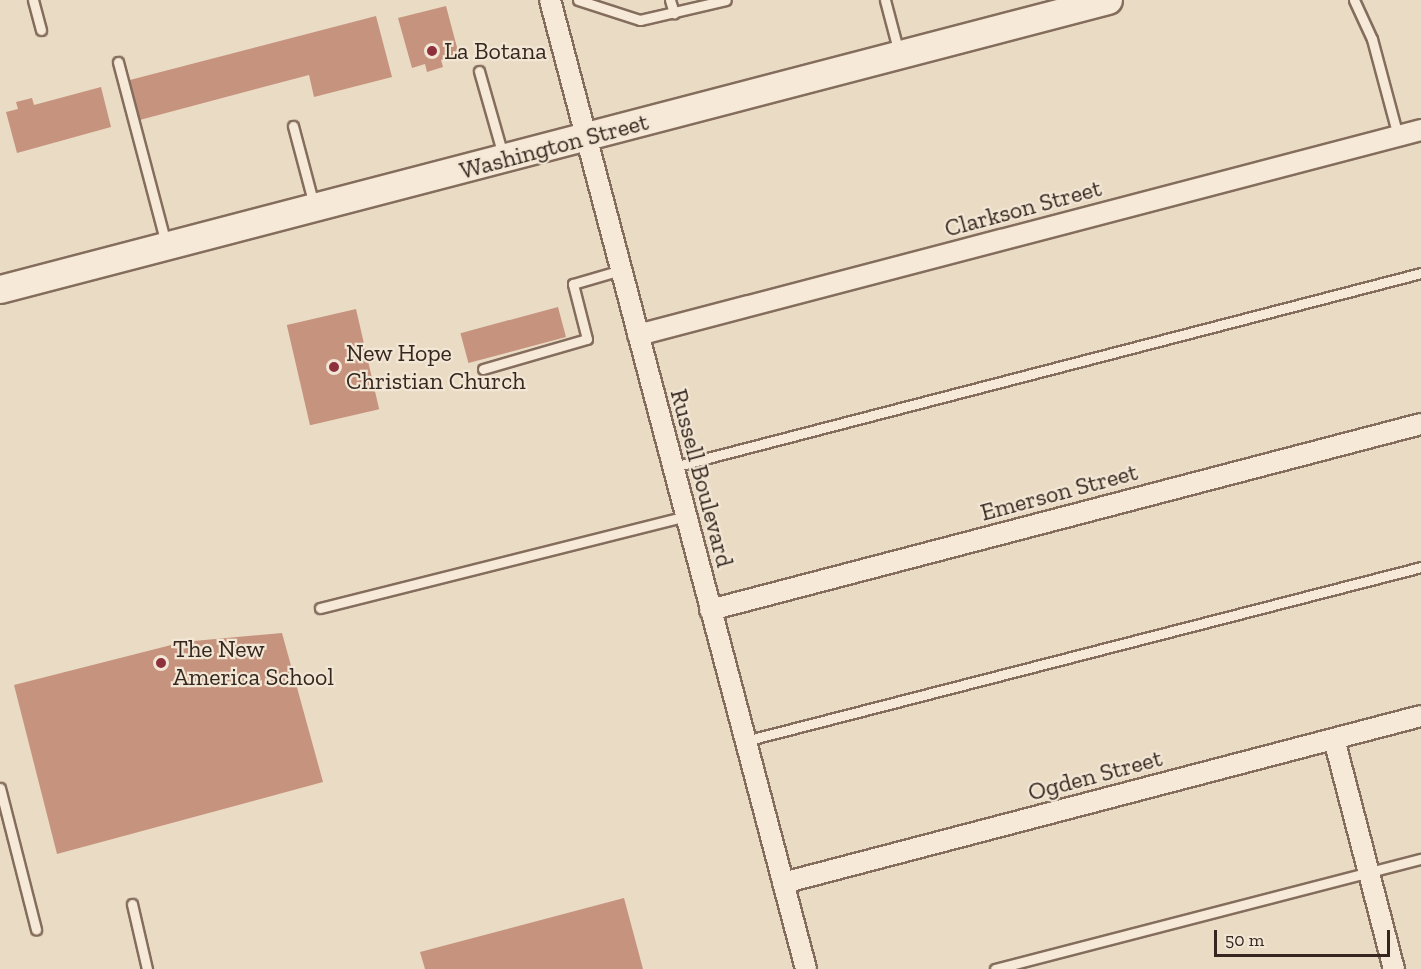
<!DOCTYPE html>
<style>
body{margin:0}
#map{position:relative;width:1421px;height:969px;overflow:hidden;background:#eadbc5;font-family:"Zilla Slab",serif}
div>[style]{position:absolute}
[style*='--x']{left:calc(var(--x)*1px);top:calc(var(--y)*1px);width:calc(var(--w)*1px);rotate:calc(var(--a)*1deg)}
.building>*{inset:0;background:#c6937e;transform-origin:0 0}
.roads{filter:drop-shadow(2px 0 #846d5c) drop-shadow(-2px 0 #846d5c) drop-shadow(0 2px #846d5c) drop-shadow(0 -2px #846d5c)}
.service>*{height:9px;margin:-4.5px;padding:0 4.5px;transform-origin:4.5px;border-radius:4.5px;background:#f6e9d7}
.minor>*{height:20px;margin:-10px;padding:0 10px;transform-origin:10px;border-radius:10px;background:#f6e9d7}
.secondary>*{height:27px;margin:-13.5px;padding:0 13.5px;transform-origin:13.5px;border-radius:13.5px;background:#f6e9d7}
.dots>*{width:16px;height:16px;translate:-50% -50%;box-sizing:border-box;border:3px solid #f2e6d4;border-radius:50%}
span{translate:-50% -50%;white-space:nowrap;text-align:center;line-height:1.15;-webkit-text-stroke:4.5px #f2e6d4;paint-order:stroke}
.poi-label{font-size:24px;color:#35271f}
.left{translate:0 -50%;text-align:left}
.street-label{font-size:24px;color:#35271f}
.scale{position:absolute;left:1214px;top:930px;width:176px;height:27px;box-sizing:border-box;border:3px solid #35271f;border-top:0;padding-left:8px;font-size:18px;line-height:21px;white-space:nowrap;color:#35271f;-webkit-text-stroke:4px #f2e6d4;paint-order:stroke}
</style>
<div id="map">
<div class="building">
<div style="clip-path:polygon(446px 6px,459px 55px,441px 60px,443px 67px,427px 72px,425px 64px,412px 68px,398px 18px)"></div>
<div style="clip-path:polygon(376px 16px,392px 77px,314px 97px,309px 75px,136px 121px,126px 81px)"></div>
<div style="clip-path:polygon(101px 87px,111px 127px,17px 153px,6px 112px,18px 109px,16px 102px,32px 98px,34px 105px)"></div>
<div style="left:558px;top:307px;width:31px;height:101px;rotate:75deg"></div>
<div style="left:356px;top:309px;width:103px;height:71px;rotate:77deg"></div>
<div style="clip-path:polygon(282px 633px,323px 782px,57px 854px,14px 685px,183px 642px)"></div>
<div style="clip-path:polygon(624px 898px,643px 969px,425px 969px,420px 952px)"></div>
</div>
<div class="roads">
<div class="service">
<div style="--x:33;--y:0;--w:31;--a:75"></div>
<div style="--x:578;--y:0;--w:65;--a:17.9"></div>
<div style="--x:640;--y:20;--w:88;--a:-13.1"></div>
<div style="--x:670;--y:0;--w:14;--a:73"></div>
<div style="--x:885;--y:0;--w:55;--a:75.2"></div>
<div style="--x:1354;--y:0;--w:43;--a:65.2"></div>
<div style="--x:1372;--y:39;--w:100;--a:75"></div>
<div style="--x:118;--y:62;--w:188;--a:75.2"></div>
<div style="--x:479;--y:71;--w:87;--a:74.1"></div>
<div style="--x:293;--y:126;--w:82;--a:75.1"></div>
<div style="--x:483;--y:369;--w:108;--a:-16.1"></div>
<div style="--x:587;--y:339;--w:57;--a:-104.3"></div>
<div style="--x:573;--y:284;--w:50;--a:-16.3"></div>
<div style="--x:673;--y:467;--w:773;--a:-14.54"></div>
<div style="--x:320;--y:608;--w:377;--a:-14.1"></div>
<div style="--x:745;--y:741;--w:698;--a:-14.43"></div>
<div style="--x:0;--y:788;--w:146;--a:75.7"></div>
<div style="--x:132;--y:904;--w:67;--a:77"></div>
<div style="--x:995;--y:969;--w:440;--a:-14.5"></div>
</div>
<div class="minor">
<div style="--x:550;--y:0;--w:1002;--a:75.2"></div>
<div style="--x:638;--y:335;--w:809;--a:-14.67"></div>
<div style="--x:710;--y:610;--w:735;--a:-14.66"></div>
<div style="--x:1334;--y:739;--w:238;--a:75.4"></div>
<div style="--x:783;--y:883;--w:659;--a:-14.67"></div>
</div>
<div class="secondary">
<div style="--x:0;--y:289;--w:1145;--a:-14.62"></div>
</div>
</div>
<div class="dots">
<div style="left:432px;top:51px;background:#8e313d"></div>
<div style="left:334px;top:367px;background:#8e313d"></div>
<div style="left:161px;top:663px;background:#8e313d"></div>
</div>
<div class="poi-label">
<span class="left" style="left:444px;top:51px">La Botana</span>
<span class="left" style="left:346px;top:367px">New Hope<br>Christian Church</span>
<span class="left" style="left:173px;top:663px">The New<br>America School</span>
</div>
<div class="street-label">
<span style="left:554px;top:146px;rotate:-15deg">Washington Street</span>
<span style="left:1023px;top:208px;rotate:-15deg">Clarkson Street</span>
<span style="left:702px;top:478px;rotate:75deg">Russell Boulevard</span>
<span style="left:1059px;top:492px;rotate:-15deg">Emerson Street</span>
<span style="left:1095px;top:775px;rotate:-15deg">Ogden Street</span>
</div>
<div class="scale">50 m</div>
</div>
